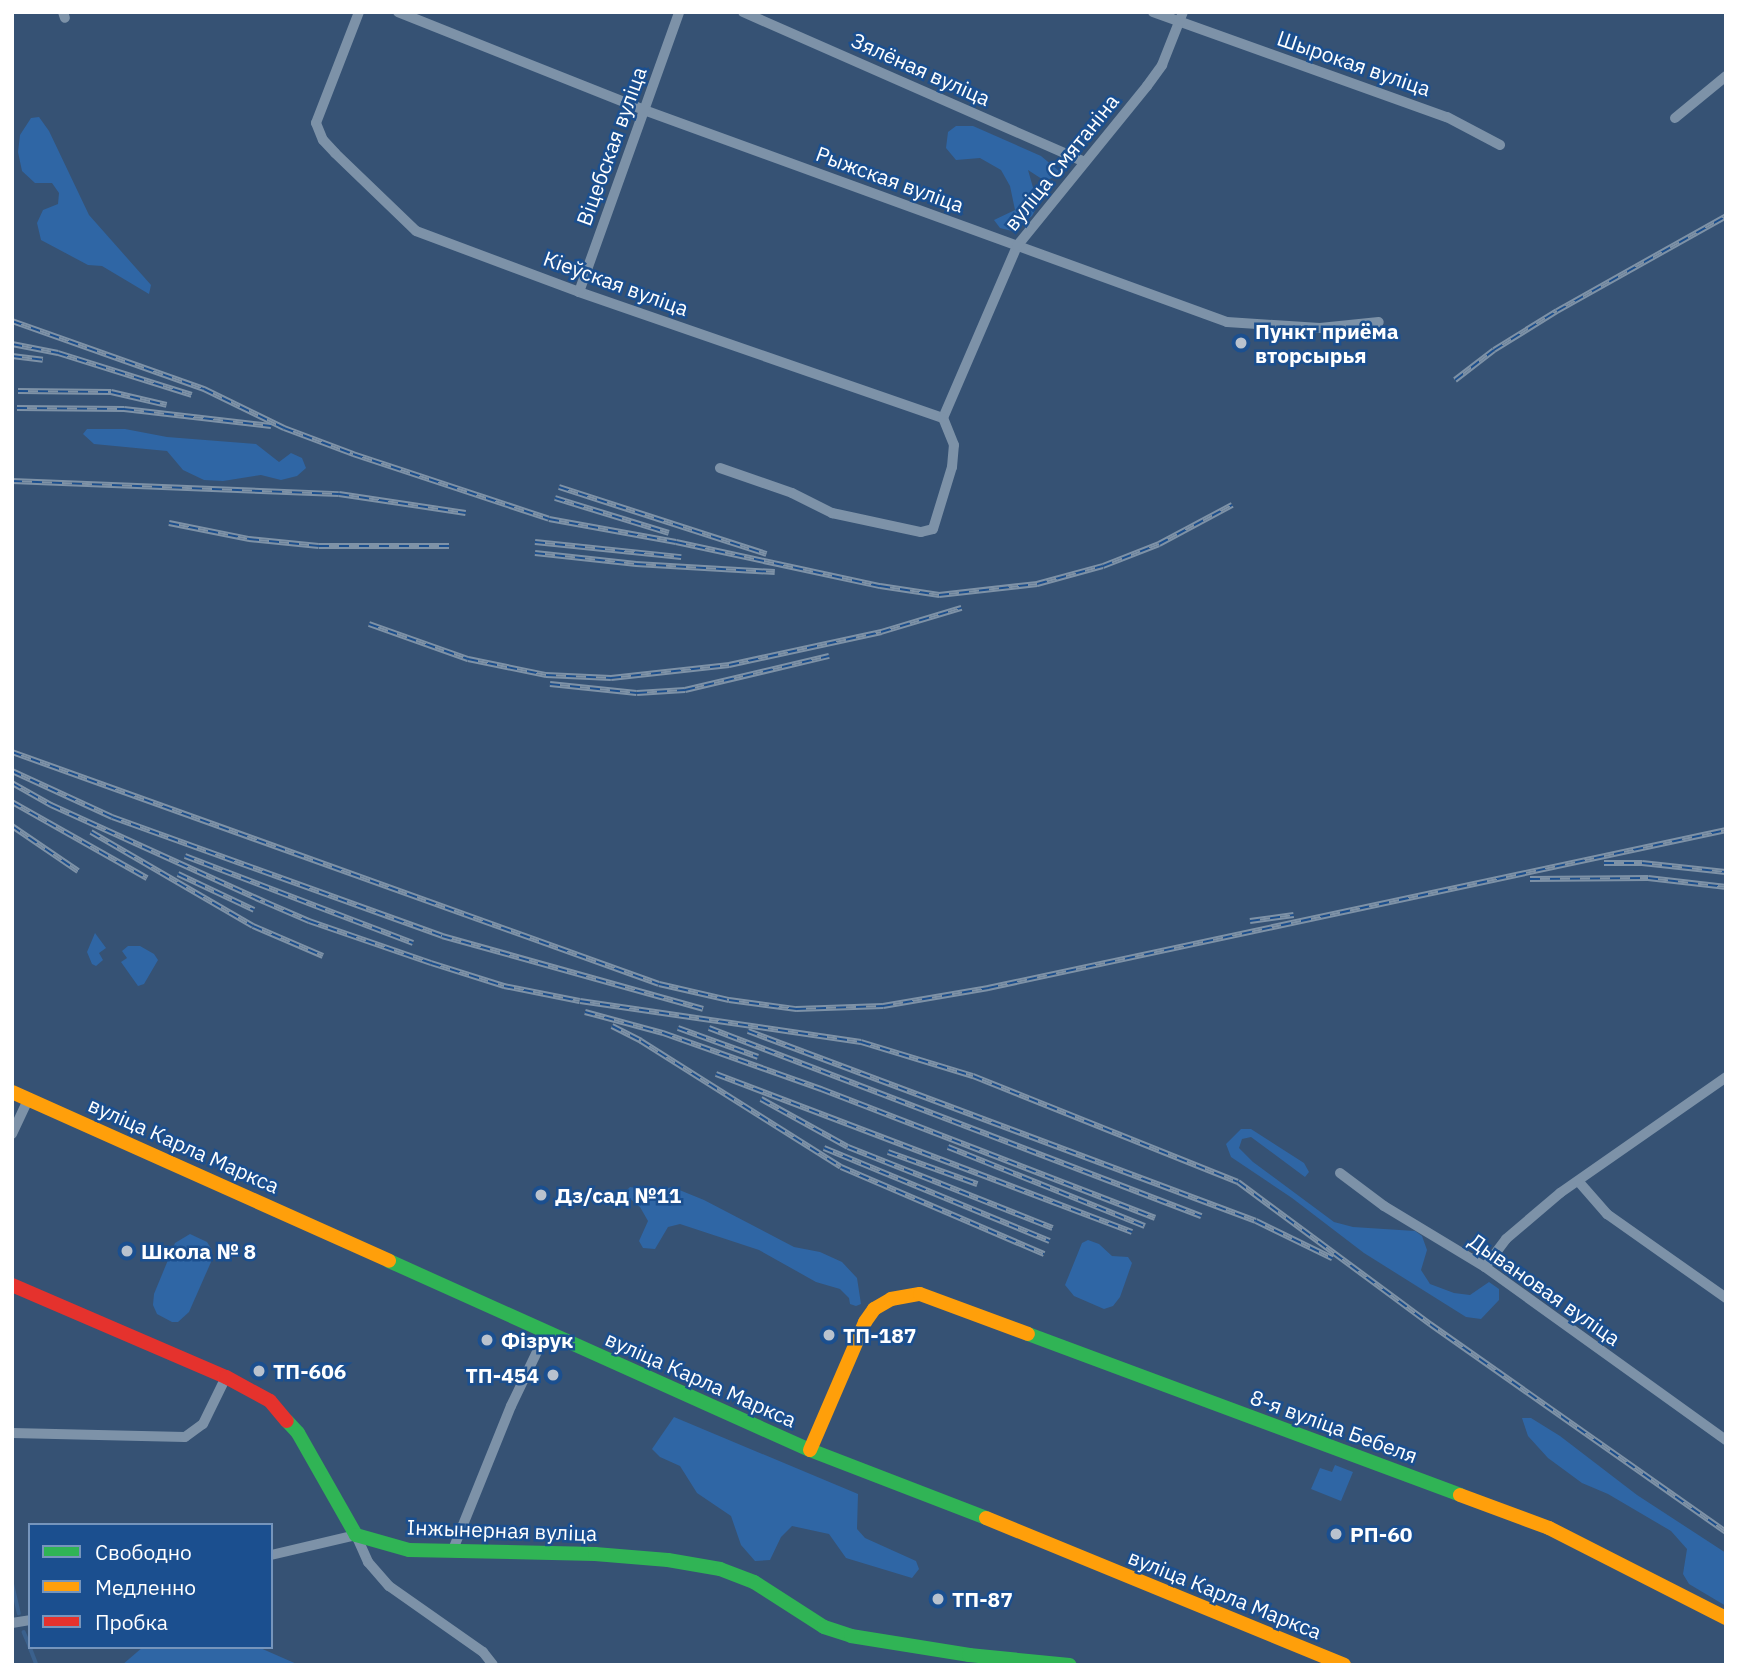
<!DOCTYPE html>
<meta charset="utf-8">
<style>
body{margin:0}
#map{position:relative;width:1738px;height:1677px;overflow:hidden;background:#365274;font-family:"IBM Plex Sans",sans-serif}
div>[style]{position:absolute}
[style*='--x']{left:calc(var(--x)*1px);top:calc(var(--y)*1px);width:calc(var(--w)*1px);rotate:calc(var(--a)*1deg)}
.green>*{inset:0;background:#2f66a5}
.stream>*{height:3.5px;margin:-1.75px;padding:0 1.75px;transform-origin:1.75px;border-radius:1.75px;background:#3b618d}
.street>*{height:10px;margin:-5px;padding:0 5px;transform-origin:5px;border-radius:5px;background:#7d92a8}
.fast>*{height:14px;margin:-7px;padding:0 7px;transform-origin:7px;border-radius:7px;background:#30b455}
.slow>*{height:14px;margin:-7px;padding:0 7px;transform-origin:7px;border-radius:7px;background:#ff9f0a}
.jam>*{height:14px;margin:-7px;padding:0 7px;transform-origin:7px;border-radius:7px;background:#e5322d}
.rail>*{height:6px;margin-top:-3px;transform-origin:0;background:repeating-linear-gradient(90deg,#1b4f8f 0 10px,#7e92a7 0 20px);box-sizing:border-box;border-block:2px solid #7e92a7}
.dots>*{width:19px;height:19px;translate:-50% -50%;box-sizing:border-box;border:4px solid #1b4f8f;border-radius:50%}
span{translate:-50% -50%;white-space:nowrap;text-align:center;line-height:1.15;-webkit-text-stroke:5px #1b4f8f;paint-order:stroke}
.street-label{font-size:21px;color:#fff}
.poi-label{font-size:21px;color:#fff;font-weight:700}
.left{translate:0 -50%;text-align:left}
.right{translate:-100% -50%;text-align:right}
.frame{position:absolute;inset:0;border:14px solid #fff;pointer-events:none}
.legend{position:absolute;left:28px;top:1523px;width:245px;height:126px;box-sizing:border-box;background:#1b4f8f;border:2px solid #7695bc;margin:0;padding:9px 12px;list-style:none;font-size:21px;color:#fff}
.legend li{display:flex;align-items:center;gap:14px;height:35px}
.legend b{width:35px;border:2px solid #7695bc}
</style>
<div id="map">
<div class="green">
<div style="clip-path:polygon(39px 117px,49px 131px,89px 215px,151px 285px,149px 294px,102px 266px,88px 265px,41px 240px,37px 223px,43px 210px,58px 204px,59px 193px,52px 183px,35px 183px,22px 171px,18px 152px,20px 135px,31px 118px)"></div>
<div style="clip-path:polygon(956px 126px,973px 126px,1041px 156px,1059px 171px,1054px 177px,1045px 181px,1028px 170px,1038px 205px,1032px 216px,1012px 231px,1000px 228px,994px 220px,1015px 210px,1010px 186px,1001px 170px,980px 158px,956px 160px,946px 148px,948px 132px)"></div>
<div style="clip-path:polygon(87px 429px,125px 429px,167px 437px,256px 444px,279px 462px,291px 453px,302px 458px,306px 468px,297px 476px,281px 480px,261px 475px,223px 481px,204px 480px,183px 470px,167px 451px,94px 444px,83px 434px)"></div>
<div style="clip-path:polygon(95px 933px,106px 948px,99px 953px,103px 960px,96px 966px,92px 964px,87px 952px)"></div>
<div style="clip-path:polygon(128px 946px,140px 946px,154px 954px,158px 960px,144px 984px,138px 986px,121px 962px,127px 958px,122px 951px)"></div>
<div style="clip-path:polygon(1241px 1129px,1251px 1129px,1304px 1163px,1309px 1172px,1305px 1177px,1251px 1137px,1242px 1139px,1239px 1148px,1253px 1162px,1334px 1222px,1353px 1227px,1415px 1231px,1422px 1236px,1427px 1250px,1421px 1270px,1430px 1284px,1454px 1293px,1470px 1295px,1489px 1282px,1499px 1289px,1499px 1300px,1481px 1319px,1466px 1317px,1364px 1253px,1292px 1198px,1231px 1157px,1226px 1144px)"></div>
<div style="clip-path:polygon(630px 1187px,657px 1191px,672px 1187px,704px 1200px,794px 1247px,820px 1252px,842px 1262px,857px 1278px,861px 1304px,856px 1306px,850px 1304px,849px 1298px,840px 1289px,816px 1282px,759px 1250px,680px 1224px,668px 1227px,655px 1249px,643px 1248px,639px 1241px,648px 1221px,640px 1207px,628px 1197px,626px 1191px)"></div>
<div style="clip-path:polygon(190px 1234px,207px 1242px,212px 1250px,211px 1262px,189px 1312px,178px 1322px,172px 1322px,157px 1314px,153px 1305px,154px 1294px,175px 1243px)"></div>
<div style="clip-path:polygon(1088px 1240px,1099px 1244px,1112px 1256px,1128px 1257px,1132px 1263px,1120px 1297px,1113px 1306px,1104px 1309px,1074px 1296px,1065px 1285px,1082px 1243px)"></div>
<div style="clip-path:polygon(674px 1417px,858px 1494px,857px 1529px,865px 1538px,916px 1561px,919px 1569px,912px 1578px,846px 1558px,829px 1534px,792px 1526px,781px 1537px,770px 1560px,755px 1561px,741px 1545px,731px 1516px,697px 1493px,680px 1466px,660px 1457px,652px 1449px)"></div>
<div style="clip-path:polygon(1522px 1418px,1531px 1418px,1560px 1436px,1637px 1495px,1726px 1553px,1726px 1606px,1689px 1584px,1683px 1574px,1687px 1549px,1671px 1531px,1608px 1494px,1582px 1483px,1548px 1458px,1528px 1436px)"></div>
<div style="clip-path:polygon(1335px 1465px,1353px 1472px,1341px 1501px,1311px 1489px,1320px 1468px,1332px 1472px)"></div>
<div style="clip-path:polygon(143px 1647px,258px 1647px,299px 1665px,122px 1665px)"></div>
</div>
<div class="stream">
<div style="--x:12;--y:1582;--w:32;--a:77"></div>
<div style="--x:24;--y:1632;--w:15;--a:67"></div>
<div style="--x:30;--y:1647;--w:19;--a:69"></div>
</div>
<div class="street">
<div style="--x:63;--y:12;--w:6;--a:72"></div>
<div style="--x:359;--y:12;--w:119;--a:111.2"></div>
<div style="--x:316;--y:123;--w:18;--a:68"></div>
<div style="--x:323;--y:140;--w:18;--a:47"></div>
<div style="--x:335;--y:153;--w:112;--a:43.9"></div>
<div style="--x:416;--y:231;--w:174;--a:20.5"></div>
<div style="--x:579;--y:292;--w:385;--a:19.1"></div>
<div style="--x:398;--y:12;--w:265;--a:21.7"></div>
<div style="--x:644;--y:110;--w:620;--a:19.98"></div>
<div style="--x:1227;--y:322;--w:93;--a:3.7"></div>
<div style="--x:1320;--y:328;--w:59;--a:-5.8"></div>
<div style="--x:743;--y:12;--w:373;--a:23.7"></div>
<div style="--x:1153;--y:12;--w:312;--a:19.7"></div>
<div style="--x:1447;--y:117;--w:60;--a:27.8"></div>
<div style="--x:1675;--y:118;--w:66;--a:-39.5"></div>
<div style="--x:579;--y:292;--w:297;--a:-70.3"></div>
<div style="--x:943;--y:418;--w:187;--a:-66.7"></div>
<div style="--x:1017;--y:246;--w:206;--a:-50.9"></div>
<div style="--x:1147;--y:86;--w:26;--a:-54"></div>
<div style="--x:1162;--y:65;--w:57;--a:-68.4"></div>
<div style="--x:720;--y:468;--w:76;--a:19.1"></div>
<div style="--x:792;--y:493;--w:45;--a:26.6"></div>
<div style="--x:832;--y:513;--w:91;--a:12.1"></div>
<div style="--x:921;--y:532;--w:12;--a:-14"></div>
<div style="--x:933;--y:529;--w:65;--a:-73"></div>
<div style="--x:952;--y:467;--w:22;--a:-85"></div>
<div style="--x:954;--y:445;--w:29;--a:-112"></div>
<div style="--x:12;--y:1134;--w:38;--a:-65"></div>
<div style="--x:1340;--y:1173;--w:55;--a:36.9"></div>
<div style="--x:1384;--y:1206;--w:118;--a:31.1"></div>
<div style="--x:1485;--y:1267;--w:297;--a:35.7"></div>
<div style="--x:1579;--y:1182;--w:43;--a:48.8"></div>
<div style="--x:1607;--y:1214;--w:146;--a:35.2"></div>
<div style="--x:1485;--y:1267;--w:35;--a:-53"></div>
<div style="--x:1506;--y:1239;--w:71;--a:-40.4"></div>
<div style="--x:1560;--y:1193;--w:203;--a:-34.9"></div>
<div style="--x:12;--y:1433;--w:173;--a:1.3"></div>
<div style="--x:185;--y:1437;--w:22;--a:-36"></div>
<div style="--x:203;--y:1424;--w:52;--a:-63.9"></div>
<div style="--x:452;--y:1552;--w:157;--a:-68"></div>
<div style="--x:511;--y:1406;--w:83;--a:-64.4"></div>
<div style="--x:271;--y:1555;--w:87;--a:-13.2"></div>
<div style="--x:356;--y:1535;--w:30;--a:66"></div>
<div style="--x:368;--y:1562;--w:32;--a:49"></div>
<div style="--x:389;--y:1586;--w:115;--a:35.1"></div>
<div style="--x:483;--y:1652;--w:16;--a:52"></div>
<div style="--x:12;--y:1623;--w:18;--a:-9"></div>
</div>
<div class="fast">
<div style="--x:389;--y:1261;--w:461;--a:24.2"></div>
<div style="--x:810;--y:1450;--w:189;--a:21.1"></div>
<div style="--x:1028;--y:1334;--w:461;--a:20.4"></div>
<div style="--x:287;--y:1421;--w:16;--a:47"></div>
<div style="--x:298;--y:1433;--w:117;--a:60.4"></div>
<div style="--x:356;--y:1535;--w:55;--a:15.8"></div>
<div style="--x:409;--y:1550;--w:186;--a:1.2"></div>
<div style="--x:595;--y:1554;--w:73;--a:4.7"></div>
<div style="--x:668;--y:1560;--w:53;--a:9.8"></div>
<div style="--x:720;--y:1569;--w:36;--a:21"></div>
<div style="--x:754;--y:1582;--w:83;--a:32.7"></div>
<div style="--x:824;--y:1627;--w:28;--a:18"></div>
<div style="--x:851;--y:1636;--w:120;--a:9.1"></div>
<div style="--x:969;--y:1655;--w:101;--a:5.7"></div>
</div>
<div class="slow">
<div style="--x:12;--y:1092;--w:413;--a:24.1"></div>
<div style="--x:810;--y:1450;--w:139;--a:-66.7"></div>
<div style="--x:865;--y:1322;--w:16;--a:-55"></div>
<div style="--x:874;--y:1309;--w:20;--a:-30"></div>
<div style="--x:891;--y:1299;--w:29;--a:-10"></div>
<div style="--x:920;--y:1294;--w:115;--a:20.3"></div>
<div style="--x:1460;--y:1495;--w:95;--a:20.3"></div>
<div style="--x:1549;--y:1528;--w:199;--a:27"></div>
<div style="--x:986;--y:1518;--w:387;--a:22.3"></div>
</div>
<div class="jam">
<div style="--x:12;--y:1285;--w:233;--a:23.3"></div>
<div style="--x:226;--y:1377;--w:50;--a:28.6"></div>
<div style="--x:270;--y:1401;--w:26;--a:50"></div>
</div>
<div class="rail">
<div style="--x:12;--y:321;--w:204;--a:19.5"></div>
<div style="--x:204;--y:389;--w:89;--a:26"></div>
<div style="--x:284;--y:428;--w:74;--a:20.6"></div>
<div style="--x:353;--y:454;--w:206;--a:18.3"></div>
<div style="--x:549;--y:519;--w:129;--a:10.3"></div>
<div style="--x:676;--y:542;--w:209;--a:12.2"></div>
<div style="--x:880;--y:586;--w:60;--a:8.7"></div>
<div style="--x:939;--y:595;--w:99;--a:-6.4"></div>
<div style="--x:1037;--y:584;--w:68;--a:-15.3"></div>
<div style="--x:1103;--y:566;--w:60;--a:-21.4"></div>
<div style="--x:1159;--y:544;--w:83;--a:-28.1"></div>
<div style="--x:12;--y:344;--w:47;--a:11.1"></div>
<div style="--x:58;--y:353;--w:140;--a:17.4"></div>
<div style="--x:12;--y:356;--w:31;--a:7"></div>
<div style="--x:1455;--y:380;--w:49;--a:-37.6"></div>
<div style="--x:1494;--y:350;--w:74;--a:-31.8"></div>
<div style="--x:1557;--y:311;--w:194;--a:-29.3"></div>
<div style="--x:18;--y:391;--w:93;--a:0.6"></div>
<div style="--x:111;--y:392;--w:57;--a:13.1"></div>
<div style="--x:17;--y:408;--w:107;--a:0.5"></div>
<div style="--x:124;--y:409;--w:148;--a:6.6"></div>
<div style="--x:12;--y:481;--w:327;--a:2.3"></div>
<div style="--x:339;--y:494;--w:128;--a:8.5"></div>
<div style="--x:559;--y:487;--w:218;--a:17.9"></div>
<div style="--x:555;--y:498;--w:119;--a:17.1"></div>
<div style="--x:169;--y:523;--w:82;--a:11.3"></div>
<div style="--x:249;--y:539;--w:70;--a:5.7"></div>
<div style="--x:319;--y:546;--w:130;--a:0"></div>
<div style="--x:535;--y:542;--w:147;--a:5.9"></div>
<div style="--x:535;--y:553;--w:102;--a:6.2"></div>
<div style="--x:636;--y:564;--w:139;--a:3.3"></div>
<div style="--x:369;--y:624;--w:105;--a:19.5"></div>
<div style="--x:468;--y:659;--w:80;--a:11.6"></div>
<div style="--x:546;--y:675;--w:65;--a:2.6"></div>
<div style="--x:611;--y:678;--w:119;--a:-6.3"></div>
<div style="--x:729;--y:665;--w:156;--a:-12.2"></div>
<div style="--x:881;--y:632;--w:84;--a:-16.7"></div>
<div style="--x:550;--y:684;--w:87;--a:5.9"></div>
<div style="--x:637;--y:693;--w:48;--a:-3.6"></div>
<div style="--x:685;--y:690;--w:148;--a:-13.3"></div>
<div style="--x:12;--y:752;--w:687;--a:19.73"></div>
<div style="--x:659;--y:984;--w:72;--a:12.9"></div>
<div style="--x:729;--y:1000;--w:68;--a:7.7"></div>
<div style="--x:796;--y:1009;--w:87;--a:-2"></div>
<div style="--x:883;--y:1006;--w:107;--a:-9.7"></div>
<div style="--x:988;--y:988;--w:755;--a:-12.08"></div>
<div style="--x:12;--y:771;--w:110;--a:24.7"></div>
<div style="--x:112;--y:817;--w:351;--a:19.8"></div>
<div style="--x:442;--y:936;--w:271;--a:15.6"></div>
<div style="--x:12;--y:783;--w:45;--a:29.4"></div>
<div style="--x:51;--y:805;--w:235;--a:24.4"></div>
<div style="--x:265;--y:902;--w:48;--a:23.4"></div>
<div style="--x:309;--y:921;--w:129;--a:19"></div>
<div style="--x:431;--y:963;--w:77;--a:17.5"></div>
<div style="--x:504;--y:986;--w:77;--a:11.2"></div>
<div style="--x:580;--y:1001;--w:284;--a:8.3"></div>
<div style="--x:861;--y:1042;--w:117;--a:16.9"></div>
<div style="--x:973;--y:1076;--w:285;--a:21.8"></div>
<div style="--x:1238;--y:1182;--w:239;--a:36.5"></div>
<div style="--x:1430;--y:1324;--w:362;--a:35.1"></div>
<div style="--x:12;--y:802;--w:155;--a:29.4"></div>
<div style="--x:12;--y:826;--w:80;--a:34.3"></div>
<div style="--x:91;--y:832;--w:187;--a:30.1"></div>
<div style="--x:253;--y:926;--w:76;--a:23.2"></div>
<div style="--x:185;--y:856;--w:244;--a:20.9"></div>
<div style="--x:1604;--y:863;--w:38;--a:0"></div>
<div style="--x:1642;--y:863;--w:84;--a:6.1"></div>
<div style="--x:178;--y:874;--w:84;--a:25.3"></div>
<div style="--x:1530;--y:879;--w:118;--a:-0.5"></div>
<div style="--x:1648;--y:878;--w:79;--a:6.6"></div>
<div style="--x:1250;--y:921;--w:44;--a:-7.8"></div>
<div style="--x:585;--y:1012;--w:81;--a:15.1"></div>
<div style="--x:663;--y:1033;--w:168;--a:19.5"></div>
<div style="--x:821;--y:1089;--w:358;--a:21.1"></div>
<div style="--x:612;--y:1026;--w:33;--a:27"></div>
<div style="--x:641;--y:1041;--w:236;--a:32.2"></div>
<div style="--x:841;--y:1167;--w:221;--a:23.2"></div>
<div style="--x:678;--y:1028;--w:85;--a:19.9"></div>
<div style="--x:709;--y:1028;--w:527;--a:20.91"></div>
<div style="--x:748;--y:1031;--w:542;--a:20.51"></div>
<div style="--x:1256;--y:1221;--w:85;--a:26"></div>
<div style="--x:716;--y:1074;--w:445;--a:20.8"></div>
<div style="--x:761;--y:1099;--w:99;--a:28.9"></div>
<div style="--x:848;--y:1147;--w:220;--a:21.6"></div>
<div style="--x:948;--y:1147;--w:212;--a:21.9"></div>
<div style="--x:824;--y:1148;--w:244;--a:22.4"></div>
<div style="--x:888;--y:1152;--w:95;--a:19.8"></div>
</div>
<div class="dots">
<div style="left:1241px;top:343px;background:#b9c2ce"></div>
<div style="left:541px;top:1195px;background:#b9c2ce"></div>
<div style="left:127px;top:1251px;background:#b9c2ce"></div>
<div style="left:829px;top:1335px;background:#b9c2ce"></div>
<div style="left:487px;top:1340px;background:#b9c2ce"></div>
<div style="left:259px;top:1371px;background:#b9c2ce"></div>
<div style="left:553px;top:1375px;background:#b9c2ce"></div>
<div style="left:1336px;top:1534px;background:#b9c2ce"></div>
<div style="left:938px;top:1599px;background:#b9c2ce"></div>
</div>
<div class="street-label">
<span style="left:1354px;top:63px;rotate:19deg">Шырокая вуліца</span>
<span style="left:921px;top:69px;rotate:24deg">Зялёная вуліца</span>
<span style="left:611px;top:146px;rotate:-70deg">Віцебская вуліца</span>
<span style="left:1061px;top:162px;rotate:-51deg">вуліца Смятаніна</span>
<span style="left:890px;top:179px;rotate:20deg">Рыжская вуліца</span>
<span style="left:616px;top:283px;rotate:20deg">Кіеўская вуліца</span>
<span style="left:184px;top:1145px;rotate:24deg">вуліца Карла Маркса</span>
<span style="left:1545px;top:1289px;rotate:35deg">Дывановая вуліца</span>
<span style="left:701px;top:1379px;rotate:24deg">вуліца Карла Маркса</span>
<span style="left:1334px;top:1426px;rotate:20deg">8-я вуліца Бебеля</span>
<span style="left:502px;top:1530px;rotate:2deg">Інжынерная вуліца</span>
<span style="left:1225px;top:1594px;rotate:22deg">вуліца Карла Маркса</span>
</div>
<div class="poi-label">
<span class="left" style="left:1255px;top:343px">Пункт приёма<br>вторсырья</span>
<span class="left" style="left:555px;top:1195px">Дз/сад №11</span>
<span class="left" style="left:141px;top:1251px">Школа № 8</span>
<span class="left" style="left:843px;top:1335px">ТП-187</span>
<span class="left" style="left:501px;top:1340px">Фізрук</span>
<span class="left" style="left:273px;top:1371px">ТП-606</span>
<span class="right" style="left:539px;top:1375px">ТП-454</span>
<span class="left" style="left:1350px;top:1534px">РП-60</span>
<span class="left" style="left:952px;top:1599px">ТП-87</span>
</div>
<div class="frame"></div>
<ul class="legend">
<li><b style="height:9px;background:#30b455"></b>Свободно</li>
<li><b style="height:9px;background:#ff9f0a"></b>Медленно</li>
<li><b style="height:9px;background:#e5322d"></b>Пробка</li>
</ul>
</div>
